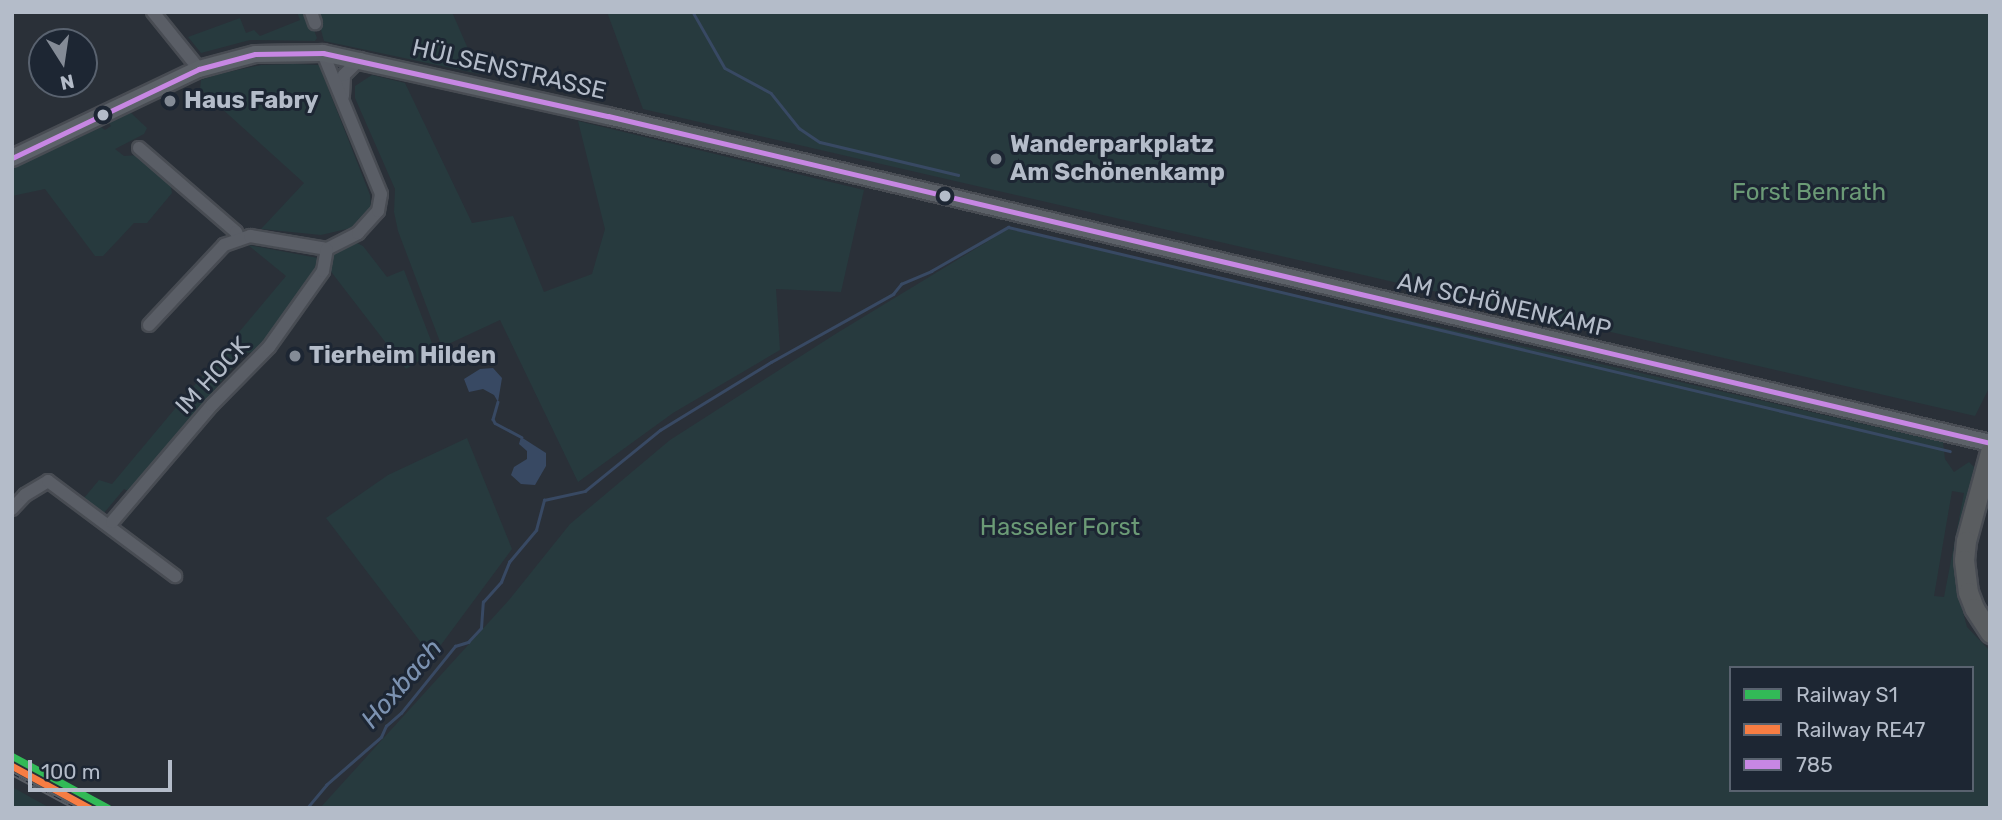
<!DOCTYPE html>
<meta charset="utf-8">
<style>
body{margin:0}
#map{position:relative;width:2002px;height:820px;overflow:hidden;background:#2a3038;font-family:Rubik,sans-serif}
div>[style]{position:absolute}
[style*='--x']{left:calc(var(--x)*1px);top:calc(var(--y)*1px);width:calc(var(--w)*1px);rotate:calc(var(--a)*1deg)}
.green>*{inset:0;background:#273a3e}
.water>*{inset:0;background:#384963}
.stream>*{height:2.5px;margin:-1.25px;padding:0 1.25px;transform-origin:1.25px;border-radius:1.25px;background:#384963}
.roads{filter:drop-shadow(2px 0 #484c53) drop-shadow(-2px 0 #484c53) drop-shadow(0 2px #484c53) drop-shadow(0 -2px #484c53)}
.minor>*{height:12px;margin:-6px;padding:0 6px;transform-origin:6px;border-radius:6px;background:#5a5e66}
.major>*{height:16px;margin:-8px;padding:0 8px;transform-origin:8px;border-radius:8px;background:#5c6168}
.highway>*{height:19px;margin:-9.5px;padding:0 9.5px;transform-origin:9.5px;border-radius:9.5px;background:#5a5d60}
.rail>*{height:5px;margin-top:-2.5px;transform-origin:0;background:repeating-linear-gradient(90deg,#1d2633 0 8px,#595d64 0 16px);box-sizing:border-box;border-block:2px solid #595d64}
.bus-1>*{height:5px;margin:-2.5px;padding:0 2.5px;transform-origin:2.5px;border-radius:2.5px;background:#c787e3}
.rail-1>*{height:7px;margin:-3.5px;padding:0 3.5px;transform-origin:3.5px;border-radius:3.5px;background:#32ba57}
.rail-2>*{height:7px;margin:-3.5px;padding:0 3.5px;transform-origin:3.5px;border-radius:3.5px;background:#f77d43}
.dots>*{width:19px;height:19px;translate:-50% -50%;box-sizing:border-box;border:4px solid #1d2633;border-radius:50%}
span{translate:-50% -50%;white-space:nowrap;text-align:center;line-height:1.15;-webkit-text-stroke:6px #1d2633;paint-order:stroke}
.street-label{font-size:24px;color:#b4bcc9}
.poi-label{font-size:24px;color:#b4bcc9;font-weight:700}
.left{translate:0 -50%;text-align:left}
.park-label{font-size:24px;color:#6b9a76}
.water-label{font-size:26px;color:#7c92b1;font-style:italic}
.frame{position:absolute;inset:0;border:14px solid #b4bcc9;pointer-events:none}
.legend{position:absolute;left:1729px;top:666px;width:245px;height:126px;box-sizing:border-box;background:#1d2633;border:2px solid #59626f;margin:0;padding:9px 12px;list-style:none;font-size:21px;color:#b4bcc9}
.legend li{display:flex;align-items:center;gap:14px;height:35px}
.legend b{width:35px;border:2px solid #59626f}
.north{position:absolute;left:28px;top:28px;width:70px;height:70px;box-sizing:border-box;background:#1d2633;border:2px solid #59626f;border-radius:50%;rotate:168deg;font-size:19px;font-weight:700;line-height:28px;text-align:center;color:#b4bcc9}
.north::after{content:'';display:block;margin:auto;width:24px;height:32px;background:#848b96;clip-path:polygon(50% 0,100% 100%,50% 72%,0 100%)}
.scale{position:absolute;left:28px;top:760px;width:144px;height:32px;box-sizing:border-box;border:4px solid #b4bcc9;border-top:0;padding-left:9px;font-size:21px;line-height:24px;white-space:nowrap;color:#b4bcc9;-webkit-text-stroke:5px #1d2633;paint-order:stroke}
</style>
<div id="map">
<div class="green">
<div style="clip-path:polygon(297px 12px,307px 12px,317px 38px,315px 41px,250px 40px,201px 53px,188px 37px,240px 18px,246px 33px,254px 30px,260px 36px,300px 20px)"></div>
<div style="clip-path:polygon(316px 12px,452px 12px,479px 74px,324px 41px)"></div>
<div style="clip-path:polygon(607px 12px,1990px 12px,1990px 386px,1975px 416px,643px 109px)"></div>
<div style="clip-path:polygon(293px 64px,319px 65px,370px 195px,371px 208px,351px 228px,321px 235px,261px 229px,304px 183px,200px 89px,201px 80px,219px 74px,261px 65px)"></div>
<div style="clip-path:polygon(372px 75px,405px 83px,472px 223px,513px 216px,544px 292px,592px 274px,605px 229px,578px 121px,864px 190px,841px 292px,776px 289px,780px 350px,673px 413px,578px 482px,500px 320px,442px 347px,398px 231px,394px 212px,395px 189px,355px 98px,355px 86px)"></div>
<div style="clip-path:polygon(129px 111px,147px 128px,144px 134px,115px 149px,124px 156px,138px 155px,170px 182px,172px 193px,147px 223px,134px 223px,103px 256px,95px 256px,45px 189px,12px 196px,12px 169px,101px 127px,105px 130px,111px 126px,109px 123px)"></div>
<div style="clip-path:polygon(evenodd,1008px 229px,1943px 442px,1945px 459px,1954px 472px,1969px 462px,1974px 467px,1955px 582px,1967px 627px,1990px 651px,1990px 808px,320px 808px,509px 600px,570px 524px,670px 440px,837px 333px,1008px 229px,1952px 491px,1964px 493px,1944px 597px,1934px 596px,1952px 491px,1008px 229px,1731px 668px,1972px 668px,1972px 790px,1731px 790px,1731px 668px)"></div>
<div style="clip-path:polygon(357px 243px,363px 246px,387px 277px,404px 270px,435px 351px,406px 369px,329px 269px,333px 254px)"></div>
<div style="clip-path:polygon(248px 245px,318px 258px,312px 276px,257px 352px,245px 353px,130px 492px,124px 489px,104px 513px,84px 498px,99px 480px,112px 484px,286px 276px)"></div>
<div style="clip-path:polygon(467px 438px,512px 549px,432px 657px,326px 518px,388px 475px)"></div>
<div style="clip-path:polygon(12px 787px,50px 808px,12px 808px)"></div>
</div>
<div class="water">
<div style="clip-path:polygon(493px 368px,502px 378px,498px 402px,494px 395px,483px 389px,469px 392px,464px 379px,480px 369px)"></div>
<div style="clip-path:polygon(521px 437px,546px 453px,546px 466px,535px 485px,521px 484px,511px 475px,514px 467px,527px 459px,527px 451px,519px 444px)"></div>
</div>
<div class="stream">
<div style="--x:693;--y:12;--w:64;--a:60.3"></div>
<div style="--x:725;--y:68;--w:52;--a:28.5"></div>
<div style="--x:771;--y:93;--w:45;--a:51.3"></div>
<div style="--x:799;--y:128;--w:25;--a:34"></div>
<div style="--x:820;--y:142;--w:142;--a:13.4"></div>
<div style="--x:498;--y:402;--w:18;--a:106"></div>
<div style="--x:493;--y:419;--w:4;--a:63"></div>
<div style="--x:495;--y:423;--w:30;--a:28"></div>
<div style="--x:307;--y:808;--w:30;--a:-50"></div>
<div style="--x:326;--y:785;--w:73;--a:-41.1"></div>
<div style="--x:381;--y:737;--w:12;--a:-66"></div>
<div style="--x:386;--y:726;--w:20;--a:-41"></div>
<div style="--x:401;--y:713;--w:86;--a:-51.1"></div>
<div style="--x:455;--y:646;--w:14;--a:-17"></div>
<div style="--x:468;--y:642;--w:19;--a:-47"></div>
<div style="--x:481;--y:628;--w:26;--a:-86"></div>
<div style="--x:483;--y:602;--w:27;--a:-48"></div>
<div style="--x:501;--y:582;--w:22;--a:-68"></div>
<div style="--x:509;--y:562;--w:42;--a:-49.8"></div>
<div style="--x:536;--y:530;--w:31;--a:-75"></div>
<div style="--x:544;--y:500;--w:42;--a:-12.4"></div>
<div style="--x:585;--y:491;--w:97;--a:-39.1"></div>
<div style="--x:660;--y:430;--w:130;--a:-31.5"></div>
<div style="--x:771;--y:362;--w:140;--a:-29.1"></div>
<div style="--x:893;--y:294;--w:13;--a:-51"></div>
<div style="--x:901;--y:284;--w:33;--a:-23"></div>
<div style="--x:931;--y:271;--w:89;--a:-29.7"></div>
<div style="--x:1008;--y:227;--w:968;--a:13.38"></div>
</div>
<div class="roads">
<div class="minor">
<div style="--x:153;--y:12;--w:73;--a:51.1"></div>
<div style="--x:311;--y:12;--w:12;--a:70"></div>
<div style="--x:343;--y:96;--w:21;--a:-87"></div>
<div style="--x:344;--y:75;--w:23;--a:-45"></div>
<div style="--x:139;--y:148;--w:128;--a:40.9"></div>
<div style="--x:236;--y:232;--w:8;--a:67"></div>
<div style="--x:149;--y:325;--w:110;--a:-46.8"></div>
<div style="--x:224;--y:245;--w:28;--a:-19"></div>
<div style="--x:250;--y:236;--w:78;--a:9.6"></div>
<div style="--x:327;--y:249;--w:35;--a:-27"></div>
<div style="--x:358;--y:233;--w:30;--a:-48"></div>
<div style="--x:378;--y:211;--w:17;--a:-80"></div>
<div style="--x:381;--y:194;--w:152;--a:-112.4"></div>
<div style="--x:12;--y:509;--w:19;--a:-47"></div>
<div style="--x:25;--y:495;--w:27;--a:-31"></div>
<div style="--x:48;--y:481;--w:159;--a:36.8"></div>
<div style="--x:112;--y:522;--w:154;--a:-49.5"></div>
<div style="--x:212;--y:405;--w:81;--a:-45.5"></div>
<div style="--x:269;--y:347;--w:93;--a:-54.6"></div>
<div style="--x:323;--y:271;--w:22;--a:-80"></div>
</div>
<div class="major">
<div style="--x:12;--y:158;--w:207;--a:-25.5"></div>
<div style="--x:199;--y:69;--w:58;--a:-15"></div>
<div style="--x:255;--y:54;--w:68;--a:-0.8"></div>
<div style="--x:323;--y:53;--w:292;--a:12.5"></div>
<div style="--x:608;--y:116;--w:1420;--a:13.31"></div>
</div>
<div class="highway">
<div style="--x:1990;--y:452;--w:92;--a:105.1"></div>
<div style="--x:1966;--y:541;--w:19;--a:96"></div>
<div style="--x:1964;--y:560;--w:32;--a:83"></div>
<div style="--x:1968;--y:592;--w:17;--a:69"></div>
<div style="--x:1974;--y:608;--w:30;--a:57"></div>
</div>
</div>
<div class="rail">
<div style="--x:12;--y:773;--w:74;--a:28.3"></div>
</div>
<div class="bus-1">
<div style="--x:12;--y:158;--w:207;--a:-25.5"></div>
<div style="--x:199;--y:69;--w:58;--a:-15"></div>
<div style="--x:255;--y:54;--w:68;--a:-0.8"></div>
<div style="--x:323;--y:53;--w:292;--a:12.5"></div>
<div style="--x:608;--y:116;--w:1420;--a:13.31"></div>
</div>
<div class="rail-1">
<div style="--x:12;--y:756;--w:109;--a:28.4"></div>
</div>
<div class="rail-2">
<div style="--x:12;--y:766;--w:88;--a:28.6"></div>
</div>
<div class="dots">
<div style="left:170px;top:101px;background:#848b96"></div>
<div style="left:103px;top:115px;background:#b4bcc9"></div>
<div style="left:996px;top:159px;background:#848b96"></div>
<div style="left:945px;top:196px;background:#b4bcc9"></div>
<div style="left:295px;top:356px;background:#848b96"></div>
</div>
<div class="street-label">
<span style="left:509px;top:70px;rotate:13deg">HÜLSENSTRASSE</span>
<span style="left:1504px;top:306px;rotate:13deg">AM SCHÖNENKAMP</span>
<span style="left:213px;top:376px;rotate:-47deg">IM HOCK</span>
</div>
<div class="poi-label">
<span class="left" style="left:184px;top:101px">Haus Fabry</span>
<span class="left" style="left:1010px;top:159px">Wanderparkplatz<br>Am Schönenkamp</span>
<span class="left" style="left:309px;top:356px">Tierheim Hilden</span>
</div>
<div class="park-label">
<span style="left:1809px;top:193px">Forst Benrath</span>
<span style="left:1060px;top:528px">Hasseler Forst</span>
</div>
<div class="water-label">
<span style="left:402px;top:684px;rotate:-49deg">Hoxbach</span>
</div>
<div class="frame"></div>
<ul class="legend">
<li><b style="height:9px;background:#32ba57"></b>Railway S1</li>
<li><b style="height:9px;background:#f77d43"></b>Railway RE47</li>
<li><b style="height:9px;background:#c787e3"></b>785</li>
</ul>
<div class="north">N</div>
<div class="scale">100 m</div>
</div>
